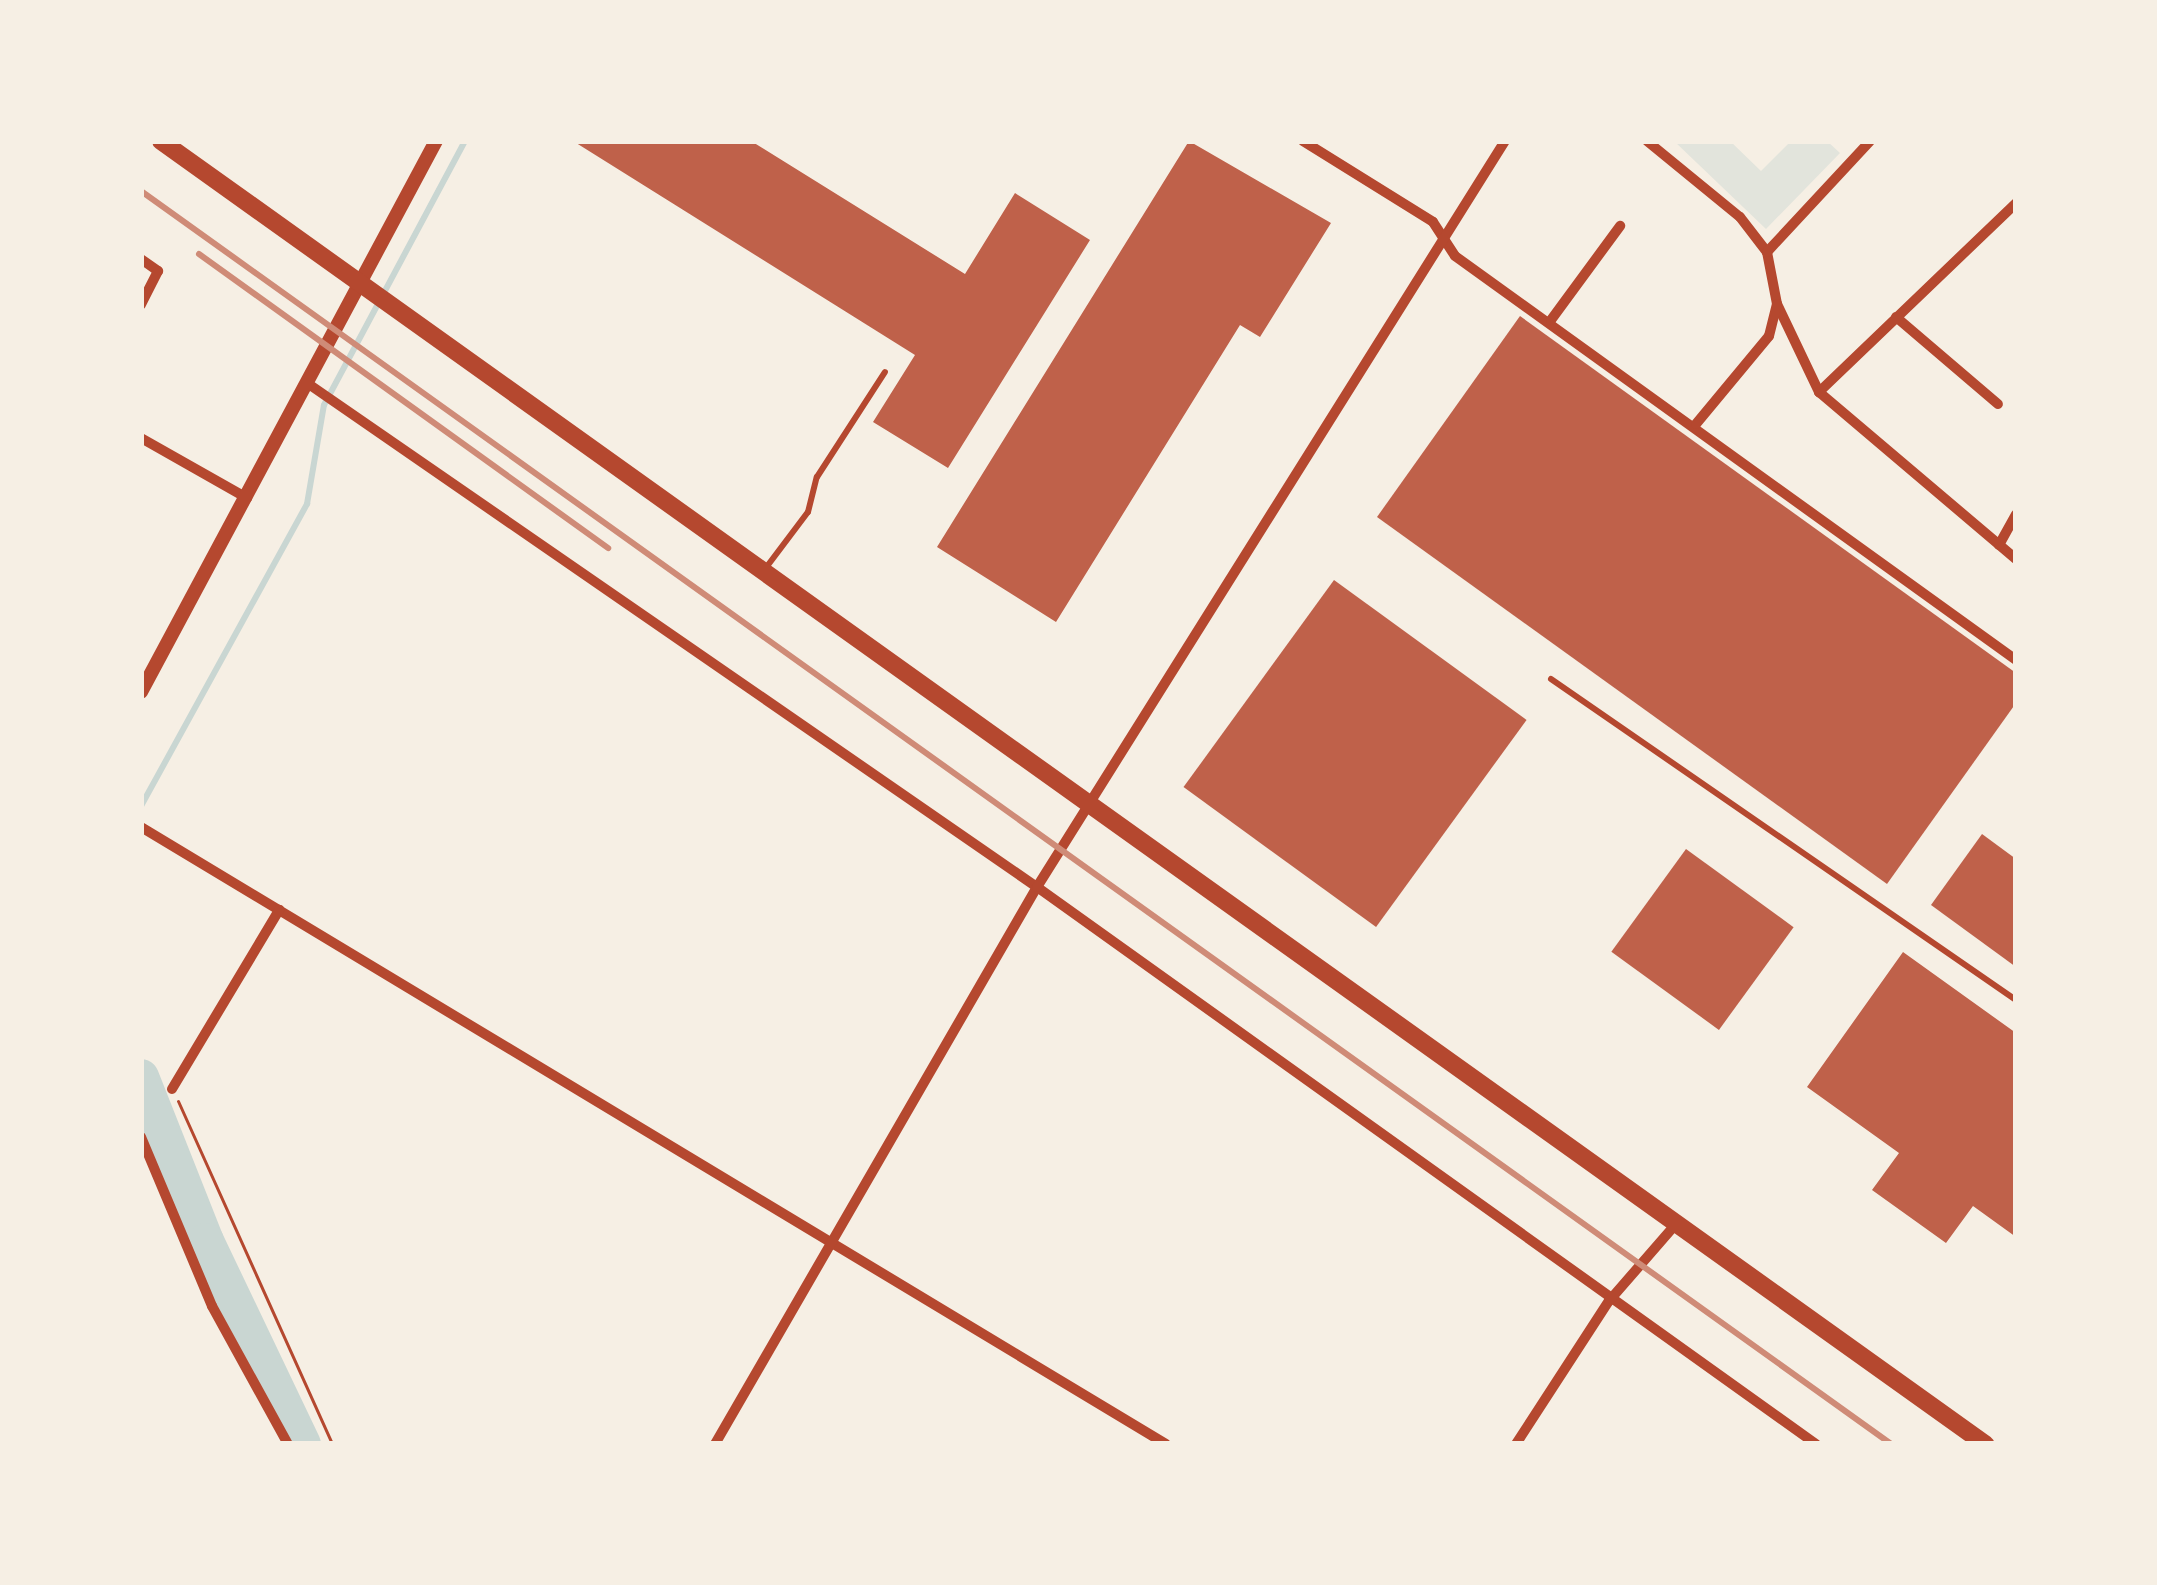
<!DOCTYPE html>
<style>
body{margin:0}
#map{position:relative;width:2157px;height:1585px;overflow:hidden;background:#f6efe4;font-family:"Open Sans",sans-serif}
div>[style]{position:absolute}
[style*='--x']{left:calc(var(--x)*1px);top:calc(var(--y)*1px);width:calc(var(--w)*1px);rotate:calc(var(--a)*1deg)}
.green>*{inset:0;background:#e2e4dc}
.stream>*{height:6px;margin:-3px;padding:0 3px;transform-origin:3px;border-radius:3px;background:#c9d6d2}
.river>*{height:36px;margin:-18px;padding:0 18px;transform-origin:18px;border-radius:18px;background:#c9d6d2}
.building>*{inset:0;background:#bf614a;transform-origin:0 0}
.path>*{height:3px;margin:-1.5px;padding:0 1.5px;transform-origin:1.5px;border-radius:1.5px;background:#b5482f}
.service>*{height:6px;margin:-3px;padding:0 3px;transform-origin:3px;border-radius:3px;background:#b5482f}
.minor>*{height:10px;margin:-5px;padding:0 5px;transform-origin:5px;border-radius:5px;background:#b5482f}
.tertiary>*{height:14px;margin:-7px;padding:0 7px;transform-origin:7px;border-radius:7px;background:#b5482f}
.trunk>*{height:18px;margin:-9px;padding:0 9px;transform-origin:9px;border-radius:9px;background:#b5482f}
.rail>*{height:6px;margin:-3px;padding:0 3px;transform-origin:3px;border-radius:3px;background:#cf8b77}
span{translate:-50% -50%;white-space:nowrap;text-align:center;line-height:1.15;-webkit-text-stroke:9px #f6efe4;paint-order:stroke}
.frame{position:absolute;inset:0;border:144px solid #f6efe4;pointer-events:none}
</style>
<div id="map">
<div class="green">
<div style="clip-path:polygon(1674px 141px,1730px 141px,1761px 171px,1791px 141px,1827px 141px,1840px 153px,1766px 229px)"></div>
</div>
<div class="stream">
<div style="--x:141;--y:806;--w:345;--a:-61.2"></div>
<div style="--x:307;--y:504;--w:100;--a:-80.3"></div>
<div style="--x:324;--y:405;--w:299;--a:-61.9"></div>
</div>
<div class="river">
<div style="--x:141;--y:1077;--w:176;--a:68.4"></div>
<div style="--x:206;--y:1241;--w:225;--a:64.5"></div>
</div>
<div class="building">
<div style="clip-path:polygon(573px 141px,751px 141px,965px 274px,1015px 193px,1090px 240px,948px 468px,873px 422px,915px 355px)"></div>
<div style="clip-path:polygon(1189px 141px,1331px 223px,1260px 337px,1240px 325px,1056px 622px,937px 547px)"></div>
<div style="clip-path:polygon(1520px 316px,2016px 673px,2016px 703px,1887px 884px,1377px 517px)"></div>
<div style="left:1334px;top:580px;width:238px;height:256px;rotate:36deg"></div>
<div style="clip-path:polygon(1982px 834px,2016px 859px,2016px 967px,1931px 905px)"></div>
<div style="left:1686px;top:849px;width:133px;height:127px;rotate:36deg"></div>
<div style="clip-path:polygon(1903px 952px,2016px 1033px,2016px 1237px,1973px 1206px,1946px 1243px,1872px 1190px,1899px 1153px,1807px 1087px)"></div>
</div>
<div class="path">
<div style="--x:178;--y:1101;--w:376;--a:65.8"></div>
</div>
<div class="service">
<div style="--x:765;--y:569;--w:71;--a:-53"></div>
<div style="--x:808;--y:512;--w:36;--a:-76"></div>
<div style="--x:817;--y:477;--w:125;--a:-57.1"></div>
<div style="--x:1551;--y:679;--w:565;--a:34.62"></div>
</div>
<div class="minor">
<div style="--x:1303;--y:141;--w:153;--a:31.9"></div>
<div style="--x:1433;--y:222;--w:40;--a:57.1"></div>
<div style="--x:1455;--y:256;--w:691;--a:35.76"></div>
<div style="--x:1647;--y:141;--w:120;--a:39.3"></div>
<div style="--x:1740;--y:217;--w:44;--a:52.4"></div>
<div style="--x:1767;--y:252;--w:53;--a:79.1"></div>
<div style="--x:1777;--y:304;--w:98;--a:64.5"></div>
<div style="--x:1819;--y:392;--w:258;--a:40.3"></div>
<div style="--x:1767;--y:252;--w:151;--a:-47.1"></div>
<div style="--x:141;--y:259;--w:21;--a:35"></div>
<div style="--x:158;--y:271;--w:38;--a:117"></div>
<div style="--x:1896;--y:317;--w:134;--a:40.5"></div>
<div style="--x:1551;--y:320;--w:117;--a:-53.7"></div>
<div style="--x:310;--y:385;--w:883;--a:34.63"></div>
<div style="--x:1037;--y:887;--w:958;--a:35.57"></div>
<div style="--x:1819;--y:392;--w:273;--a:-43.8"></div>
<div style="--x:1696;--y:424;--w:114;--a:-50.3"></div>
<div style="--x:1769;--y:336;--w:33;--a:-76"></div>
<div style="--x:141;--y:438;--w:122;--a:29.5"></div>
<div style="--x:1999;--y:545;--w:35;--a:-61"></div>
<div style="--x:141;--y:827;--w:1196;--a:31.05"></div>
<div style="--x:172;--y:1089;--w:209;--a:-59.1"></div>
<div style="--x:141;--y:1137;--w:183;--a:67.2"></div>
<div style="--x:212;--y:1306;--w:158;--a:61.2"></div>
<div style="--x:715;--y:1444;--w:643;--a:-59.97"></div>
<div style="--x:1037;--y:887;--w:881;--a:-57.9"></div>
<div style="--x:1516;--y:1444;--w:171;--a:-57"></div>
<div style="--x:1609;--y:1301;--w:101;--a:-49"></div>
</div>
<div class="tertiary">
<div style="--x:141;--y:692;--w:625;--a:-61.84"></div>
</div>
<div class="trunk">
<div style="--x:161;--y:141;--w:2242;--a:35.54"></div>
</div>
<div class="rail">
<div style="--x:141;--y:191;--w:2152;--a:35.6"></div>
<div style="--x:199;--y:254;--w:504;--a:35.71"></div>
</div>
<div class="frame"></div>
</div>
